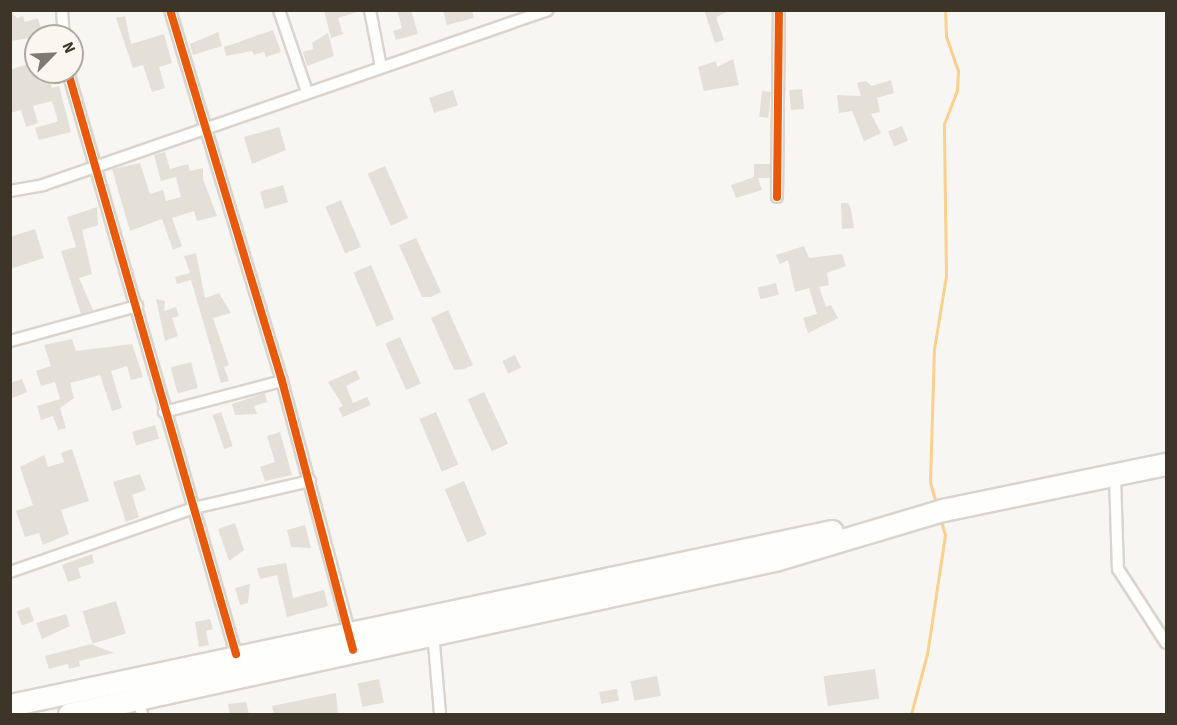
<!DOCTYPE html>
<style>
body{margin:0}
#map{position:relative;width:1177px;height:725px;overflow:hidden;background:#f8f6f3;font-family:"Source Sans 3",sans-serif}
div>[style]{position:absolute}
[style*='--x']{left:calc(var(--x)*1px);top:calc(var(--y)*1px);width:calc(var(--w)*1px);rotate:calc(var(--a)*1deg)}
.stream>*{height:3px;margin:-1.5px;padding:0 1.5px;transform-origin:1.5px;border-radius:1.5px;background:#fbd08e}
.building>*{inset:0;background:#e4dfd7;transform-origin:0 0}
.roads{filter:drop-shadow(2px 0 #dad4cd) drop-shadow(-2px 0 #dad4cd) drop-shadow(0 2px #dad4cd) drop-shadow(0 -2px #dad4cd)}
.street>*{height:10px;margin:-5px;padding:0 5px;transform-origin:5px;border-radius:5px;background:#fefefd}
.highway>*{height:21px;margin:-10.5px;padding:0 10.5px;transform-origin:10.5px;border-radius:10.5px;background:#fefefd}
.cycleway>*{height:8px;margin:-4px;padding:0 4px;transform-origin:4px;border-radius:4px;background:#e8590c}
span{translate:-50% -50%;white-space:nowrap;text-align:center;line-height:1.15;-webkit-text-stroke:6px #fbf7f0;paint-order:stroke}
.frame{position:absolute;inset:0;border:12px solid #3e3529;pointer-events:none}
.north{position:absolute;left:24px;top:24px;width:60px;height:60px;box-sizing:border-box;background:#fbf7f0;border:2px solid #afa9a0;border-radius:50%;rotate:66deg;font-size:16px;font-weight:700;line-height:24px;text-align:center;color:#3e3529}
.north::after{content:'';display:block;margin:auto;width:21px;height:27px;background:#7f7970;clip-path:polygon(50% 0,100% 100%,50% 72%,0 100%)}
</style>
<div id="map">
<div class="stream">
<div style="--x:936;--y:503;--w:22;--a:-106"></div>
<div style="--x:930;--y:482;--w:133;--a:-88.3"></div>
<div style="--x:934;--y:349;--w:74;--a:-80.7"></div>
<div style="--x:946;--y:276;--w:152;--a:-90.8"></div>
<div style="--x:944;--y:124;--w:36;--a:-69"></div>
<div style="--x:957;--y:90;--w:19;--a:-87"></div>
<div style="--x:958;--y:71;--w:36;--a:-109"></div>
<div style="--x:946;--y:37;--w:27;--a:-92"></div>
<div style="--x:911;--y:714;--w:62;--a:-75.1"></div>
<div style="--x:927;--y:654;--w:120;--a:-81.4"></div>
<div style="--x:945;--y:535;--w:18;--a:-106"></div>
</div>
<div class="building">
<div style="clip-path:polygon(10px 10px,17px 18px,23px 16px,25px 22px,38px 18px,43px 36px,10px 41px)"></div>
<div style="clip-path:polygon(324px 10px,356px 10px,357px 12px,338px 18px,343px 34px,331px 38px)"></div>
<div style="clip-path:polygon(397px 10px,411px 10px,418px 34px,396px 40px,393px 31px,402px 28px)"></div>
<div style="clip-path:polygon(443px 10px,472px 10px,474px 18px,447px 25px)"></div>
<div style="clip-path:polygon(704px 10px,732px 10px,716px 17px,724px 40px,715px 43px)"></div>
<div style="clip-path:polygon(125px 16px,131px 44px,164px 34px,172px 63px,159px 67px,165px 88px,152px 92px,143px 65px,133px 68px,116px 18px)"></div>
<div style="clip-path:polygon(273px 30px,281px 52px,266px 57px,264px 52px,254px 55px,252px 51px,226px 56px,224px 47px)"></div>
<div style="clip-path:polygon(218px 32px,222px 46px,193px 55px,190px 44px)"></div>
<div style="clip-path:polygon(328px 33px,334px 56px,307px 66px,303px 52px,313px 49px,312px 43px)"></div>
<div style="clip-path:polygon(733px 59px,739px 85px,704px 91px,698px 67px,716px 61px,717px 67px)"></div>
<div style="clip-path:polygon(36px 61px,36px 72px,47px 72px,52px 88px,59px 86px,71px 132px,39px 140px,35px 128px,58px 121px,52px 101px,33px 106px,38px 123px,26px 127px,21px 110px,10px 113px,10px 70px)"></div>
<div style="clip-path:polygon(891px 80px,894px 93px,877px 98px,880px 112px,871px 114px,881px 133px,864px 141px,852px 111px,839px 113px,837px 95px,861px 96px,857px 83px,866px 81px,872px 86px)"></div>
<div style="left:802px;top:89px;width:20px;height:13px;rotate:84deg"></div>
<div style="left:453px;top:90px;width:16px;height:25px;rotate:72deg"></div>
<div style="left:762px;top:91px;width:9px;height:26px;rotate:6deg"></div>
<div style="left:902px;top:126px;width:16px;height:15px;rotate:68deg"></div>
<div style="clip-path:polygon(279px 127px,286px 150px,252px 164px,244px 137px)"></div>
<div style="clip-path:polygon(165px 152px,170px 169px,188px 164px,190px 171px,203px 168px,203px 179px,217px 216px,197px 221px,194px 211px,172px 218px,182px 246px,173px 250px,162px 219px,130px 231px,112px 169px,140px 163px,150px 194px,163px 190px,166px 201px,181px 197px,176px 177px,161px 181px,154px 155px)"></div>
<div style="clip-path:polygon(754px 164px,770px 164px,770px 178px,758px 178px,762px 190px,736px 198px,731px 185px,754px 177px)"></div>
<div style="left:385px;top:166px;width:57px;height:19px;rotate:66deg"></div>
<div style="left:283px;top:185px;width:18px;height:24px;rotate:74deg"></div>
<div style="left:341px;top:200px;width:51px;height:17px;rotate:67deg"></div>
<div style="clip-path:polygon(841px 203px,848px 203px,851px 209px,854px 228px,842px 229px)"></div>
<div style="clip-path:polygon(97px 207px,98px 225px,82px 230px,92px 274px,79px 278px,93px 310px,81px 314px,61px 251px,76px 247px,67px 217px)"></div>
<div style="clip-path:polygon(35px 229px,44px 258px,10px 269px,10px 237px)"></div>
<div style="clip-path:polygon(416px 238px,441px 292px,431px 297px,422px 297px,399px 245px)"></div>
<div style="clip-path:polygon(804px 246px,809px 258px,842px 254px,846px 266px,827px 273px,829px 285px,819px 287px,826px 307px,831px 305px,838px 318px,808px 333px,803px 318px,817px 314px,809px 288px,795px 292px,788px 260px,780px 264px,776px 255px)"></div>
<div style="clip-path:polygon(196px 253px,205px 298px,219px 293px,231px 313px,213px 318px,229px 365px,224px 367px,229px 381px,221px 383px,191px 280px,177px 284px,175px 277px,190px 273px,184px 256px)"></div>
<div style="left:371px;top:265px;width:59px;height:19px;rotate:67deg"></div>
<div style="left:776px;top:283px;width:12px;height:19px;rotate:76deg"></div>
<div style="clip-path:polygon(156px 299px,165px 301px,164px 311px,176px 307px,179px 316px,172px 318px,178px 336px,165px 341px)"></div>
<div style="clip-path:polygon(448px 310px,473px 365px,464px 369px,454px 370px,431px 318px)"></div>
<div style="left:400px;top:337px;width:51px;height:16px;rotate:66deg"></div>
<div style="clip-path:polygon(72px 339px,76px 351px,132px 344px,143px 377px,131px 380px,127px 366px,111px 371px,122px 408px,112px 411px,100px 375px,70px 383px,74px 398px,60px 408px,66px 428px,58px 430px,53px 416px,41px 420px,37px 406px,60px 399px,55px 382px,41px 386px,36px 371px,51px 366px,44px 345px)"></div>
<div style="left:515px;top:355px;width:14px;height:14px;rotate:65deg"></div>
<div style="left:191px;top:362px;width:27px;height:21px;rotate:75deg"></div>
<div style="clip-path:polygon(356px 370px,360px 379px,346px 386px,353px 403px,367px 397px,371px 405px,343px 417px,338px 408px,343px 406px,328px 382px)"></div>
<div style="clip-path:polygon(22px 379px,27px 392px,10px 399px,10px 383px)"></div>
<div style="left:484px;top:392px;width:57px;height:18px;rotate:65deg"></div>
<div style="clip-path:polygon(265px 393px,267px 402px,254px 406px,257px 414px,235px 415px,232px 404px)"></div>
<div style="left:221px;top:412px;width:36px;height:9px;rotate:71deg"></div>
<div style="left:436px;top:412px;width:57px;height:18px;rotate:67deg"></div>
<div style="left:155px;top:425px;width:14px;height:24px;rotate:73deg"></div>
<div style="clip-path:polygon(280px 432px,292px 475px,265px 481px,260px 467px,275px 462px,267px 436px)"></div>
<div style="clip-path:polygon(72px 449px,89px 501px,61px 510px,69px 534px,43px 545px,39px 533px,25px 537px,16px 511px,33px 505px,20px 467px,44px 455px,48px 467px,64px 462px,61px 453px)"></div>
<div style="clip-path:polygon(140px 474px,146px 490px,132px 495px,139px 517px,126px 522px,113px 482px)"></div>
<div style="left:464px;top:481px;width:58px;height:21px;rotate:67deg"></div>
<div style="clip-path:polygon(235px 523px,244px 550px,229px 561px,218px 529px)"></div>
<div style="clip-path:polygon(305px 525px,311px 548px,291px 547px,287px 530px)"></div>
<div style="clip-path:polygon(92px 554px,94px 563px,78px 568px,81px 578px,68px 582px,62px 565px)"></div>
<div style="clip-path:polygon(286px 563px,293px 598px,324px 590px,328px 606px,287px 617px,277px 575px,260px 579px,257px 568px)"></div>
<div style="clip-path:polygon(250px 584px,248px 603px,240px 605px,235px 588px)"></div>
<div style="left:116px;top:601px;width:34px;height:35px;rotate:73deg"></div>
<div style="left:29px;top:607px;width:15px;height:13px;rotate:70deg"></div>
<div style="clip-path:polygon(66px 614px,70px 626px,42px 639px,36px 623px)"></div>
<div style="clip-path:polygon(210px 619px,213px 629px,206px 631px,209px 645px,199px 647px,195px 622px)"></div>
<div style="clip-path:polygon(91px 644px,114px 653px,79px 661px,80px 666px,69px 669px,68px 664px,49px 669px,45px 656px)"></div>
<div style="left:875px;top:669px;width:30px;height:52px;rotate:82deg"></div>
<div style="left:657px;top:676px;width:20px;height:27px;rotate:79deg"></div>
<div style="left:379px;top:679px;width:24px;height:22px;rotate:78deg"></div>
<div style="left:617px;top:689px;width:12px;height:18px;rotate:81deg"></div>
<div style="clip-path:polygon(336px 693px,338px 714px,274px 714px,272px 706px)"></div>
<div style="clip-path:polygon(246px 702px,249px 714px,230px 714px,228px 704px)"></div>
</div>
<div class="roads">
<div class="street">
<div style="--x:62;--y:10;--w:26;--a:86"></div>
<div style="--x:170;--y:10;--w:388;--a:73.2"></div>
<div style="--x:282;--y:381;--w:263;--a:75"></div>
<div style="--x:279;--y:10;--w:87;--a:71.1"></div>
<div style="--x:370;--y:10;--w:58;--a:79.1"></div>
<div style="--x:68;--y:72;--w:606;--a:73.9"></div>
<div style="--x:10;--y:191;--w:34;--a:-10"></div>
<div style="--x:43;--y:185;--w:534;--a:-19.11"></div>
<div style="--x:777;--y:197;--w:187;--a:-89.4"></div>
<div style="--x:10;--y:341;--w:132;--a:-15.4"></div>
<div style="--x:164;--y:412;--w:122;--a:-14.7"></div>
<div style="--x:1115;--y:476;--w:93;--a:88.2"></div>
<div style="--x:1118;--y:569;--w:88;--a:57"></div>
<div style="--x:10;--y:572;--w:195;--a:-19.2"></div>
<div style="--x:194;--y:508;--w:119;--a:-13.1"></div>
<div style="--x:433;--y:632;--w:82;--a:85.1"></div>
<div style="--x:138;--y:699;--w:16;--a:75"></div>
</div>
<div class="highway">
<div style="--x:10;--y:705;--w:840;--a:-11.95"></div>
<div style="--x:69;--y:714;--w:723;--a:-12.31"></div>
<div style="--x:775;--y:560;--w:175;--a:-16.6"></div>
<div style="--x:943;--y:510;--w:228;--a:-11.7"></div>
</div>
</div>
<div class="cycleway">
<div style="--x:170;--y:10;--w:388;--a:73.2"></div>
<div style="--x:282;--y:381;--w:278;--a:75.2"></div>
<div style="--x:68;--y:72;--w:606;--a:73.9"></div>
<div style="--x:777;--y:197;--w:187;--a:-89.4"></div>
</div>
<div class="frame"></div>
<div class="north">N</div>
</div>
